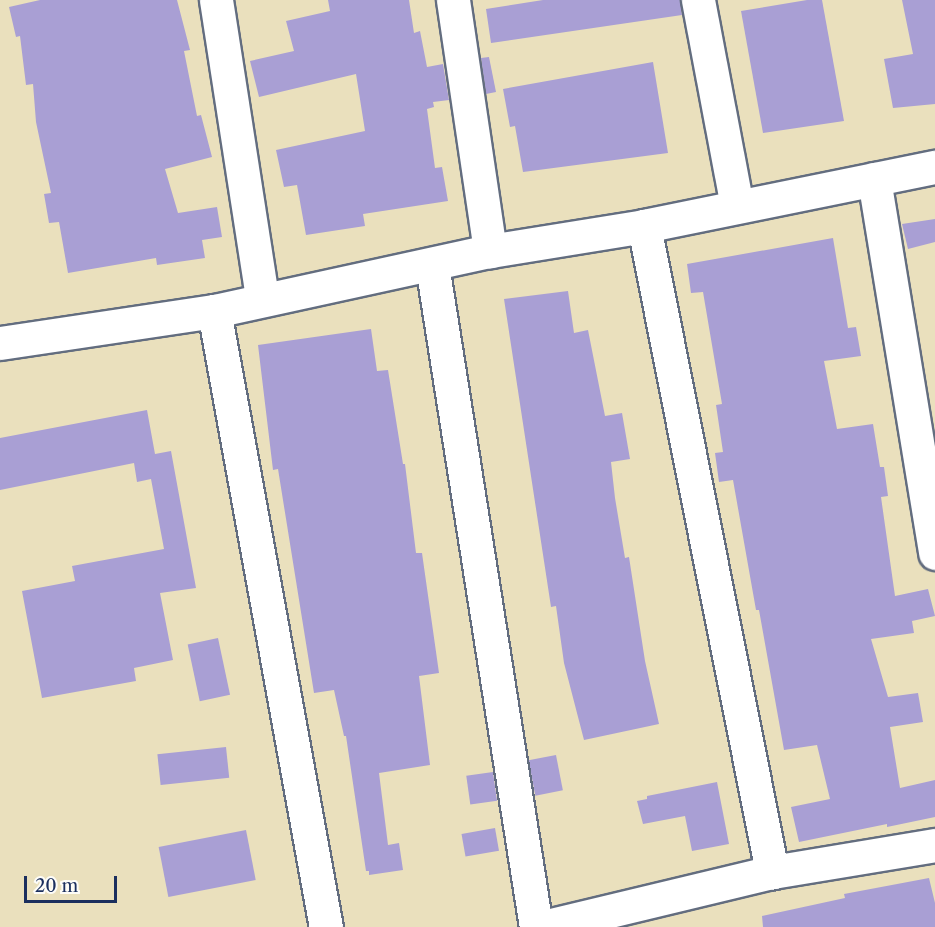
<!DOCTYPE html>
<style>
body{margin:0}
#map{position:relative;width:935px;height:927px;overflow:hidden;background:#eae0bd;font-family:"Libre Caslon Text",serif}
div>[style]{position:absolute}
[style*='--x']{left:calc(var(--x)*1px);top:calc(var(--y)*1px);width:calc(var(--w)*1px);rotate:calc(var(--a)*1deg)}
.building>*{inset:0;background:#a99fd4;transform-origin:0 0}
.roads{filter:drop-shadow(2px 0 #636d7f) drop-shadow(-2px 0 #636d7f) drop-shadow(0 2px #636d7f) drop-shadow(0 -2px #636d7f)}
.minor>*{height:33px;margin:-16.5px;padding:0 16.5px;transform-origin:16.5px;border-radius:16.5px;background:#fff}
span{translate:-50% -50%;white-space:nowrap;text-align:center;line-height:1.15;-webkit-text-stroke:4.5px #fdfcf7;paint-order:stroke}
.scale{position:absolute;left:24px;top:876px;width:93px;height:27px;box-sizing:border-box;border:3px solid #1b2f5e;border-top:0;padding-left:8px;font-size:18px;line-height:21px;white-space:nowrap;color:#1b2f5e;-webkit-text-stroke:4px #fdfcf7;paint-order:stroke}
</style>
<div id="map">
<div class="building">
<div style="clip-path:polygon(40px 0,177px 0,190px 50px,184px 51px,197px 116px,201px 115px,212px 157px,165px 169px,178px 213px,217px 207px,222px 237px,202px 240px,205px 258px,157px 265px,156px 258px,68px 273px,59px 222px,49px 223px,44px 194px,51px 193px,36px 122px,33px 84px,26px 85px,20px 36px,16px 37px,9px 7px)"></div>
<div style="clip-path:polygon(328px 0,409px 0,414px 33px,420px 31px,427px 67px,443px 64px,449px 100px,433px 102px,434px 107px,427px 109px,435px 168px,442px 167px,448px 201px,363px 214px,365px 226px,306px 235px,297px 185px,284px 187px,276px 150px,365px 131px,356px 74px,259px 97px,250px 61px,294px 51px,286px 21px,330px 11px)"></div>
<div style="clip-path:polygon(543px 0,680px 0,682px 15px,491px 43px,486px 9px)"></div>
<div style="clip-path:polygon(807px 0,822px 0,844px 121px,763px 133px,741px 11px)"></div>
<div style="clip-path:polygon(902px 0,935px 0,935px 104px,893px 108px,884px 59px,913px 54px)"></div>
<div style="clip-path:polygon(489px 57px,496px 92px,486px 94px,481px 58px)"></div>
<div style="clip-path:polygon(653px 62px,668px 153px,523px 172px,515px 126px,510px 127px,503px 89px)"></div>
<div style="clip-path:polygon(935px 219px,935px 242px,908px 249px,902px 224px)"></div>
<div style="clip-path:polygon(833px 238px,848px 328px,856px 327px,861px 356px,824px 361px,837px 429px,873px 424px,880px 467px,884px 467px,888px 496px,881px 497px,895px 596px,928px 589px,935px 616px,912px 621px,914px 633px,871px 639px,888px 697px,918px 693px,923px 722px,890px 727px,900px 788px,935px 780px,935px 817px,887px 827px,887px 824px,799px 842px,791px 807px,830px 799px,817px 745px,784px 750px,759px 610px,756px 610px,733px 480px,719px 482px,715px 453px,723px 452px,716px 405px,722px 404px,703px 292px,691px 293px,687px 264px)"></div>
<div style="clip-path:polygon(568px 291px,574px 333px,588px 330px,605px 416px,622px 413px,630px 459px,611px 462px,615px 498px,625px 558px,629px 557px,645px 661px,659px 724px,584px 740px,564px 663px,556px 606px,551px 607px,504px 299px)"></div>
<div style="clip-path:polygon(371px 329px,377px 371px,388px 370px,403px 464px,405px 464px,416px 553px,422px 553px,439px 673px,419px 676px,430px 765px,379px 773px,388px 845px,399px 843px,403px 870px,369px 875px,369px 871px,366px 871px,346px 736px,344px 736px,334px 690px,314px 693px,278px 469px,273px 470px,258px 345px)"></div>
<div style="clip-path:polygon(147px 410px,155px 454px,171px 451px,196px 588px,160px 593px,173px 660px,134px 668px,136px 681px,42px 698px,22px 591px,75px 581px,72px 566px,164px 549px,151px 479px,137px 482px,134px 463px,0 490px,0 438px)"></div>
<div style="left:218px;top:638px;width:58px;height:31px;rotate:78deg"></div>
<div style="left:226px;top:747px;width:31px;height:69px;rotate:84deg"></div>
<div style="left:556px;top:755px;width:36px;height:28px;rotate:79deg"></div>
<div style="left:493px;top:772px;width:29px;height:27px;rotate:82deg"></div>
<div style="clip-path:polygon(717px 782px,729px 844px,692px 851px,685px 816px,643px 824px,637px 801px,647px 799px,647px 796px)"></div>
<div style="left:495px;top:828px;width:23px;height:34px;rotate:80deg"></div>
<div style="left:246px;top:830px;width:51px;height:89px;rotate:79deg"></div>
<div style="clip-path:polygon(929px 878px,935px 903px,935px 927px,763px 927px,762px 916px,845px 898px,844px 894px)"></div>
</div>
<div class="roads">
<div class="minor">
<div style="--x:216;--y:0;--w:302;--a:81.2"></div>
<div style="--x:453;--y:0;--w:254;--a:81.6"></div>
<div style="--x:698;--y:0;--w:210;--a:79.3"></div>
<div style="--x:874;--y:179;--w:379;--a:80.7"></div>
<div style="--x:644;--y:226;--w:659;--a:78.79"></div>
<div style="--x:432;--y:265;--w:670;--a:81.07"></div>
<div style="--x:214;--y:311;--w:626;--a:79.7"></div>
<div style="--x:0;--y:343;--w:216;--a:-8.5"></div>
<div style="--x:214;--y:311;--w:282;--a:-12.3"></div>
<div style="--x:490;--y:251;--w:156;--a:-9.2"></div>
<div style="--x:644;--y:226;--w:297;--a:-11.5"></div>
<div style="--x:543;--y:927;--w:236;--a:-13.5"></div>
<div style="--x:772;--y:872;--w:165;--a:-9.4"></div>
</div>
</div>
<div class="scale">20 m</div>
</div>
